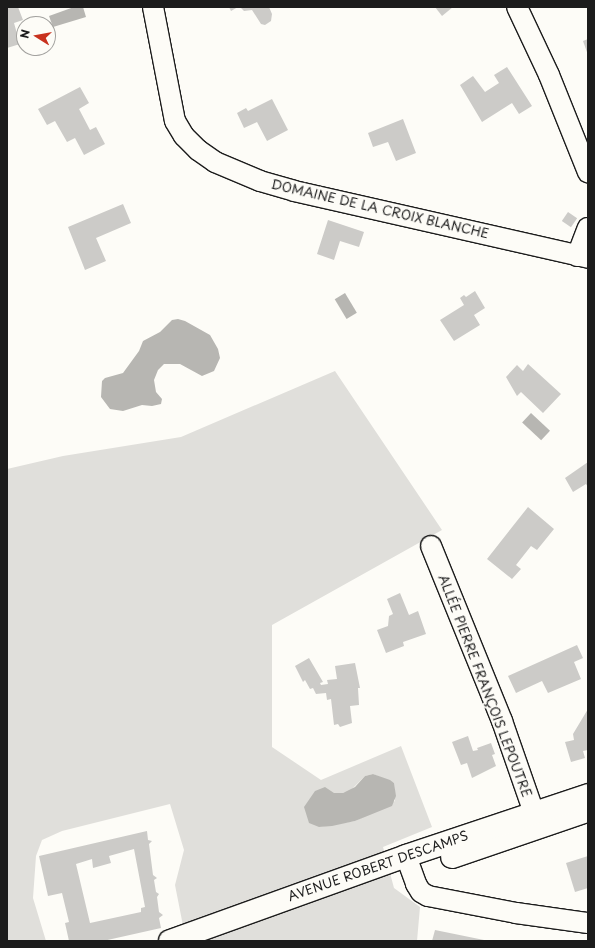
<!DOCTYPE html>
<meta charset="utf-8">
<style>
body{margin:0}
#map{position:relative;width:595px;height:948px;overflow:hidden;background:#fdfcf7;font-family:"Playpen Sans",sans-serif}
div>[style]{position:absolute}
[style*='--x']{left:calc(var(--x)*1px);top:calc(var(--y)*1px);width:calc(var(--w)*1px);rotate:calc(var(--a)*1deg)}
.green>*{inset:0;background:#e0dfdb}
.water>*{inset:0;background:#b7b6b2;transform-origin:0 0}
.building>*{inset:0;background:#cccbc8;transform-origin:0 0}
.roads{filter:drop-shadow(1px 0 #1c1c1c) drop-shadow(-1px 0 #1c1c1c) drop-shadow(0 1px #1c1c1c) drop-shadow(0 -1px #1c1c1c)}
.minor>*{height:20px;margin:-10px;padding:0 10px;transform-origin:10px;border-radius:10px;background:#fdfcf7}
.secondary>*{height:22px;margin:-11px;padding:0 11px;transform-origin:11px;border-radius:11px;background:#fdfcf7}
span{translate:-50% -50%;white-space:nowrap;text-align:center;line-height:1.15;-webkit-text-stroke:3.5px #fdfcf7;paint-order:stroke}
.street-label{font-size:13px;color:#1c1c1c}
.frame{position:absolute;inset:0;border:8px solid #1c1c1c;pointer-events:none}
.north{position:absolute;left:16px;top:16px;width:40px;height:40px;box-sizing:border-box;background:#fdfcf7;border:1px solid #a3a29f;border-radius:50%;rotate:281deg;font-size:11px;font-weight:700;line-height:16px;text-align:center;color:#1c1c1c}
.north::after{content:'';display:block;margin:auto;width:14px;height:18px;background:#c8321e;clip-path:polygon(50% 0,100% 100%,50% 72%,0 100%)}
</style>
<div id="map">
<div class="green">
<div style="clip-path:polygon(evenodd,335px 371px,442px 530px,272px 625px,272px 747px,321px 780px,401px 746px,432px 827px,383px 847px,394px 888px,420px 907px,417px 941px,186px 941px,175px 885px,184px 850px,170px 804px,62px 831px,42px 840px,36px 856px,33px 898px,46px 941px,7px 941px,7px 469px,63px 456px,181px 437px,335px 371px,373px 774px,394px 783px,395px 801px,355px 821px,319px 827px,334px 793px,343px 793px,350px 791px,365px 776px,373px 774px)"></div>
</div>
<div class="water">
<div style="clip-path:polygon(74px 7px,83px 7px,86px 17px,53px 27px,49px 16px)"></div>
<div style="left:345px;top:293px;width:23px;height:12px;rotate:59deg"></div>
<div style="clip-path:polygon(178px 319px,185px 321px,210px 335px,218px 349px,220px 358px,214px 371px,202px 376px,180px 364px,164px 364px,158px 370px,154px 380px,156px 392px,162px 399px,161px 404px,152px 406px,142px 405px,123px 411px,110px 409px,101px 397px,102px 381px,105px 378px,123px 373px,139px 351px,143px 341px,160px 332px,172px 320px)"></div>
<div style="left:531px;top:413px;width:26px;height:13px;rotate:43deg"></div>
<div style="clip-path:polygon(373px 774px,390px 780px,394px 783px,396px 796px,392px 806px,355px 821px,332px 826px,319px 827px,309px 823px,304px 807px,315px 791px,325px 787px,334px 793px,343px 793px,355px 787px,365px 776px)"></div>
</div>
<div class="building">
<div style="clip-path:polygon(7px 7px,18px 7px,23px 20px,14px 23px,20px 44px,7px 48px)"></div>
<div style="clip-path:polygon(229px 7px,238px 7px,231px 11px)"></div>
<div style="clip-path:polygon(240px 7px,269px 7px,272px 14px,271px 21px,265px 25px,261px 24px,252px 10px,244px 11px)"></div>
<div style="clip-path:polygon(435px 7px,453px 7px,442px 16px)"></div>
<div style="clip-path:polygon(588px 39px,588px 55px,583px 41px)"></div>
<div style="clip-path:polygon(507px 67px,532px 106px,519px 114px,512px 103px,482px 122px,460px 85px,473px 76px,485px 92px,499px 83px,494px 75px)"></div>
<div style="clip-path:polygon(80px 87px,89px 103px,79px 109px,90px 130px,96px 127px,105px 144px,84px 155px,75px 138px,67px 142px,55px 121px,47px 125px,38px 109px)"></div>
<div style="clip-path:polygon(272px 99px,288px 130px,267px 141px,257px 122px,244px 128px,237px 113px,246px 108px,248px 111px)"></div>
<div style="clip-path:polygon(403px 119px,416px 153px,396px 161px,388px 142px,373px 147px,368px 133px)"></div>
<div style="clip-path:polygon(123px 204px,131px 223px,96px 238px,106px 261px,85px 270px,68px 227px)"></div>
<div style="left:568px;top:212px;width:11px;height:11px;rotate:34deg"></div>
<div style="clip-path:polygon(328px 220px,364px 232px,359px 247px,340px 241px,334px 260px,317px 254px)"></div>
<div style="clip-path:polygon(475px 291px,485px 308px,474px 315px,480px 325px,454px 341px,440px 320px,464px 305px,460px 298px,464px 295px,466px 297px)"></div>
<div style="clip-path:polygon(528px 364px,561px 394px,543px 413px,521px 392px,517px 396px,506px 377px,517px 365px,523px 371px)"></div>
<div style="clip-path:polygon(588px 462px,588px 487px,586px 484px,573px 492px,565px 478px)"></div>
<div style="clip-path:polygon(528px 507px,554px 529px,537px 550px,531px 546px,516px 565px,521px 569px,512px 579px,487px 559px)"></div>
<div style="clip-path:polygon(400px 593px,409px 615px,418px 611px,426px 634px,403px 642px,404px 646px,386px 653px,377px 630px,388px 626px,389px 616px,393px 614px,387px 599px)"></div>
<div style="clip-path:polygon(577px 645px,583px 658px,574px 662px,581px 679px,548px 693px,542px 681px,516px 693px,508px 676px)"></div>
<div style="clip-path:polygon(309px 658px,323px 682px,320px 683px,321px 685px,328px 684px,327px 680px,337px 679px,335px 666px,355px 663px,360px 688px,358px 688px,359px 705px,350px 706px,352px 723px,340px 727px,338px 724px,334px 725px,331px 699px,327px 700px,326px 693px,316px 694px,313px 688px,310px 689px,305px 680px,303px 682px,295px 666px)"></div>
<div style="clip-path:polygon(588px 709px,588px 750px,583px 751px,585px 758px,571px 762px,565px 742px,574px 740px,573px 734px)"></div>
<div style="clip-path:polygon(468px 736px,473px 751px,478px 750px,477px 748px,491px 743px,495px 754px,492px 755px,496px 766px,472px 778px,467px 763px,461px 765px,452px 742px)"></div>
<div style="clip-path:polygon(evenodd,147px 831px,148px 840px,152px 841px,149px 844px,153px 875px,157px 878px,154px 880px,156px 892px,159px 894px,157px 897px,159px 912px,163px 915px,159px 918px,161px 928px,103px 941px,69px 941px,65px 923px,69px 922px,62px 893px,48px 896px,39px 856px,147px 831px,134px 849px,145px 907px,141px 908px,141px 912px,90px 923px,76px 864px,92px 859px,93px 868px,111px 863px,109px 856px,134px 849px)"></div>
<div style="clip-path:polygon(588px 856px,588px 888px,575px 892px,566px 863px)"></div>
<div style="clip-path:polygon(435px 930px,484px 940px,484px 941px,432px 941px)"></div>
</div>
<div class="roads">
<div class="minor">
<div style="--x:153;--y:7;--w:116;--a:79.1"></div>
<div style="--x:175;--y:121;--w:17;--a:59"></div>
<div style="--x:184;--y:136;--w:20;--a:45"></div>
<div style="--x:198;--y:150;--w:21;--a:35"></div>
<div style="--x:215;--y:162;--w:49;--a:22.9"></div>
<div style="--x:260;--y:181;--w:35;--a:16"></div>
<div style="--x:294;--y:191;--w:302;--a:12.8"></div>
<div style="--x:517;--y:7;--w:75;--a:64.8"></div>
<div style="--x:549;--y:75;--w:105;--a:68.1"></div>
<div style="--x:577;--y:256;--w:30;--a:-69"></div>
<div style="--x:431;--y:546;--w:189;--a:67.9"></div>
<div style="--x:502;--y:721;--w:112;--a:70.8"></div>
<div style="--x:406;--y:856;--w:30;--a:70"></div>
<div style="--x:416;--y:884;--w:9;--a:58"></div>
<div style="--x:421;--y:892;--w:8;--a:30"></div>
<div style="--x:428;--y:896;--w:90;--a:10.9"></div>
<div style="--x:516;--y:913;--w:73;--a:7.9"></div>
</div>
<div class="secondary">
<div style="--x:452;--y:857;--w:139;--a:-18.8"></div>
<div style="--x:170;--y:941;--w:251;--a:-19.8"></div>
<div style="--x:406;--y:856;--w:192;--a:-18.5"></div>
</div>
</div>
<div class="street-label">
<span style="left:380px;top:209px;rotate:13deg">DOMAINE DE LA CROIX BLANCHE</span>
<span style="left:485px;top:686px;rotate:69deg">ALLÉE PIERRE FRANÇOIS LEPOUTRE</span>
<span style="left:378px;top:866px;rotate:-19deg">AVENUE ROBERT DESCAMPS</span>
</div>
<div class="frame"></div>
<div class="north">N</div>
</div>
